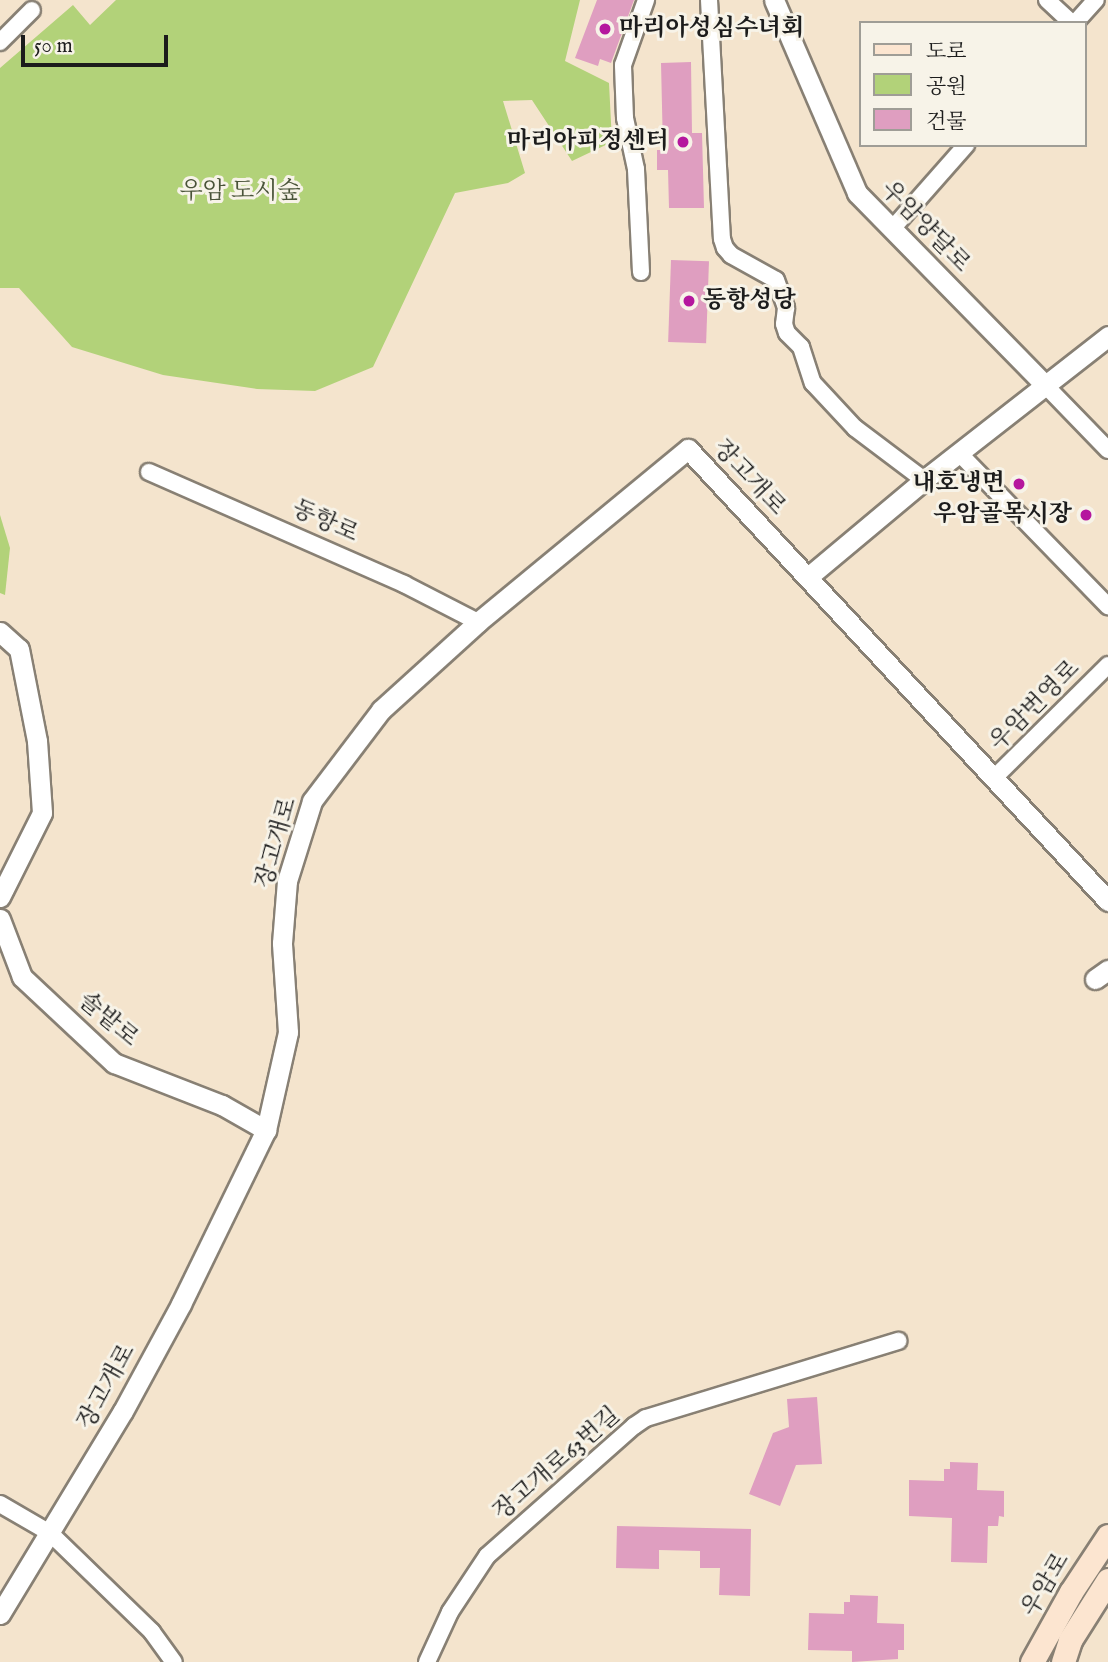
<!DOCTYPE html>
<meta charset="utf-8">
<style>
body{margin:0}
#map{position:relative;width:1108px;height:1662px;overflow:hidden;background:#f4e4cd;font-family:"IM FELL English","Noto Serif KR",serif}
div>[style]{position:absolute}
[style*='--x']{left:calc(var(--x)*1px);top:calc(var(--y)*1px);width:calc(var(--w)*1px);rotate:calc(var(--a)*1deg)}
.green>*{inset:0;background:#b2d279}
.building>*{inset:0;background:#df9ec0;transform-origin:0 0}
.roads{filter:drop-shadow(2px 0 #888074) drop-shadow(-2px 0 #888074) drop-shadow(0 2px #888074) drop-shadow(0 -2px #888074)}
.minor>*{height:16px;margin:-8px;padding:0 8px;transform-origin:8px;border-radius:8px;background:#fff}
.tertiary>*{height:19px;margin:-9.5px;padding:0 9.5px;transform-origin:9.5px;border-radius:9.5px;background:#fff}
.secondary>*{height:23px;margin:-11.5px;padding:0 11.5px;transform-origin:11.5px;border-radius:11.5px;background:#fce5d0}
.dots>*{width:19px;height:19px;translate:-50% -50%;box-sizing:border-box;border:4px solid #f7f3e8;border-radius:50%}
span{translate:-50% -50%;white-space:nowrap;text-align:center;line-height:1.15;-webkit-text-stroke:6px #f7f3e8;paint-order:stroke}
.poi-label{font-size:24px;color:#1c1c1c;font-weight:700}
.left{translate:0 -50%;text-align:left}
.right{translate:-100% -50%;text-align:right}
.park-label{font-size:24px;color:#495338}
.street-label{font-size:24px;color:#1c1c1c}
.legend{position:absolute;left:859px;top:21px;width:228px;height:126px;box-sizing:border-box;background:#f7f3e8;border:2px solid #9f9d96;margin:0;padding:9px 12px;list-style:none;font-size:21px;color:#1c1c1c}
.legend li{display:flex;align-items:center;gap:14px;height:35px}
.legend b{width:35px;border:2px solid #9f9d96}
.scale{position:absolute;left:21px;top:35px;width:147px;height:32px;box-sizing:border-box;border:4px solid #1c1c1c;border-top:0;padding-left:9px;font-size:21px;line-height:24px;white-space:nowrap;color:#1c1c1c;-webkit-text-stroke:5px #f7f3e8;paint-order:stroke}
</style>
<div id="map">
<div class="green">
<div style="clip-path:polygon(116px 0,580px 0,565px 61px,609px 83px,612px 142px,572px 161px,532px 100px,503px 101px,525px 173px,508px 183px,455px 193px,373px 367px,315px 391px,257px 389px,163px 375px,72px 347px,19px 288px,0 288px,0 68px,73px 5px,90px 25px)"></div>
<div style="clip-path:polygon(0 515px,10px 548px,5px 595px,0 593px)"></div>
</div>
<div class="building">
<div style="clip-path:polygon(597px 0,634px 0,611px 63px,600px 59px,598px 66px,575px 58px)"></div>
<div style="clip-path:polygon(691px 62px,692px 133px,702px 133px,704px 208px,669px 208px,668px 170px,657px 170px,657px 150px,663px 150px,661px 63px)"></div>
<div style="left:671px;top:260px;width:38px;height:82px;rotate:2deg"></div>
<div style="clip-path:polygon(817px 1397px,822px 1464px,796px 1465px,780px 1506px,749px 1494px,773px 1433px,789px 1427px,787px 1399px)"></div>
<div style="clip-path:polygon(950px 1462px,978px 1463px,977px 1490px,1004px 1491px,1004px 1517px,999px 1516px,998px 1526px,988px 1526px,987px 1563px,951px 1562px,952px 1518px,909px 1516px,909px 1480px,944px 1481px,944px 1469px,950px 1469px)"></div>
<div style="clip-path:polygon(617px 1526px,751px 1529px,750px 1596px,719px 1595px,720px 1568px,700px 1568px,700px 1551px,659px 1550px,659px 1569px,616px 1568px)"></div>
<div style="clip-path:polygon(850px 1595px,878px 1596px,877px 1623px,904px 1624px,904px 1650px,898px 1650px,898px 1659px,852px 1662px,852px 1651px,808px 1650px,809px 1613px,844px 1614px,844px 1602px,850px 1602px)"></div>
</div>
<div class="roads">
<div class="minor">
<div style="--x:709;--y:0;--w:239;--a:86.9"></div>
<div style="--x:722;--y:239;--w:9;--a:72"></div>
<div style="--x:725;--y:248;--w:9;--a:49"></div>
<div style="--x:731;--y:255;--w:51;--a:29.1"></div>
<div style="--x:776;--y:280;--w:30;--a:70"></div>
<div style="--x:786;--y:308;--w:16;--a:97"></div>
<div style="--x:784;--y:324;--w:9;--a:72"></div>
<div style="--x:787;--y:333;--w:20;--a:45"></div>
<div style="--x:801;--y:347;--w:38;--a:72"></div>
<div style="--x:813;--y:383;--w:62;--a:47"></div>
<div style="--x:855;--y:428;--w:86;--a:37"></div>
<div style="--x:1047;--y:0;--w:34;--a:43"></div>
<div style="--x:1075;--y:23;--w:31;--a:-48"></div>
<div style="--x:0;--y:42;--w:45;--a:-45"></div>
<div style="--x:892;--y:229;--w:112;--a:-48.6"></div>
<div style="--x:641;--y:272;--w:103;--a:-92.8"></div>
<div style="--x:636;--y:169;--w:52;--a:-102.2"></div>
<div style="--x:625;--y:118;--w:53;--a:-92.2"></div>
<div style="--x:623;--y:65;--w:69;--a:-70.5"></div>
<div style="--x:1046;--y:386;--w:89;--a:45.9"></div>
<div style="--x:959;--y:453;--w:214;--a:45.8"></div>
<div style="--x:149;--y:472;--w:279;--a:23.7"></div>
<div style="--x:404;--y:584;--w:83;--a:27.2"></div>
<div style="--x:993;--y:779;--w:162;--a:-44.7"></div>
<div style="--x:0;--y:1504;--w:58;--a:30.1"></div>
<div style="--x:50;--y:1533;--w:142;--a:44.1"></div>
<div style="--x:152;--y:1632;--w:37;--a:54"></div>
<div style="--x:427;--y:1662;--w:55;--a:-65.3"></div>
<div style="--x:450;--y:1612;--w:67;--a:-56.5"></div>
<div style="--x:487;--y:1556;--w:196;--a:-41.5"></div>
<div style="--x:634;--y:1426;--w:14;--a:-34"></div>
<div style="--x:646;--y:1418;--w:264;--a:-17"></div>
</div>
<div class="tertiary">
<div style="--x:774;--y:0;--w:210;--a:66.7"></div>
<div style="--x:857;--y:193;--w:270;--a:45.6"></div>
<div style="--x:808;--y:577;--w:151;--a:-39.9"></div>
<div style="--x:924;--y:480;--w:234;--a:-38"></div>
<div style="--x:0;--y:632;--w:25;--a:42"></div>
<div style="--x:19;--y:649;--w:94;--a:78.9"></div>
<div style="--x:37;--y:741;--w:72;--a:86"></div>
<div style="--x:42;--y:813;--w:94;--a:116.6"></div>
<div style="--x:0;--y:919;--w:62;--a:69.2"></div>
<div style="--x:22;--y:977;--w:126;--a:43.1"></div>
<div style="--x:114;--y:1063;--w:116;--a:21.3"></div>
<div style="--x:222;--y:1105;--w:51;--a:29.6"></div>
<div style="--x:1095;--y:979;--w:16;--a:-35"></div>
<div style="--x:0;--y:1614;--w:237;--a:-58.8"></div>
<div style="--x:123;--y:1411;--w:122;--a:-61.5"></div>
<div style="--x:181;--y:1304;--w:194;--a:-64"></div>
<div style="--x:266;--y:1130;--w:100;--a:-77.3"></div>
<div style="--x:288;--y:1032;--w:89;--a:-93.9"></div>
<div style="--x:282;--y:943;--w:62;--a:-85.4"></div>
<div style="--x:287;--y:881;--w:84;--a:-72.6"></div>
<div style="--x:312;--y:801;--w:114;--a:-52.8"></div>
<div style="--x:381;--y:710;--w:131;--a:-42.2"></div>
<div style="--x:478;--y:622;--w:272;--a:-39.5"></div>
<div style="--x:688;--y:449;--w:617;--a:47.1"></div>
</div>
<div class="secondary">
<div style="--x:1032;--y:1662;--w:80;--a:-60.9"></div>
<div style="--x:1071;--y:1592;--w:67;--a:-56.5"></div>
<div style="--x:1063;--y:1662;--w:23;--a:-72"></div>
<div style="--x:1070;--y:1640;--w:71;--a:-57.7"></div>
</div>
</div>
<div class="dots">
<div style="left:605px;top:29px;background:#b5179e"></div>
<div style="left:683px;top:142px;background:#b5179e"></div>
<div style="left:689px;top:301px;background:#b5179e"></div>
<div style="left:1019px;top:484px;background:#b5179e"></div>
<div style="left:1086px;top:515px;background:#b5179e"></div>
</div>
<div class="poi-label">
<span class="left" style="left:619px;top:29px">마리아성심수녀회</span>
<span class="right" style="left:669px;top:142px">마리아피정센터</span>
<span class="left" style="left:703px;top:301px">동항성당</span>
<span class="right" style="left:1005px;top:484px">내호냉면</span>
<span class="right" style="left:1072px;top:515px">우암골목시장</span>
</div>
<div class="park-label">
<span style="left:240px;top:192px">우암 도시숲</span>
</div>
<div class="street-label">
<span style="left:925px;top:227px;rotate:46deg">우암양달로</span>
<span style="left:749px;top:478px;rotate:47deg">장고개로</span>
<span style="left:325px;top:522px;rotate:24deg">동항로</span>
<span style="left:1035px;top:706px;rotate:-45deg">우암번영로</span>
<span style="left:277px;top:843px;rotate:-74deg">장고개로</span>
<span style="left:108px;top:1020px;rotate:40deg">솔밭로</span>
<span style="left:107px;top:1387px;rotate:-61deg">장고개로</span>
<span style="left:557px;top:1464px;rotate:-41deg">장고개로63번길</span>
<span style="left:1046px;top:1585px;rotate:-59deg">우암로</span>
</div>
<ul class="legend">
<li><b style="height:9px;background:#fce5d0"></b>도로</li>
<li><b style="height:19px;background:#b2d279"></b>공원</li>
<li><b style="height:19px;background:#df9ec0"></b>건물</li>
</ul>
<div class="scale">50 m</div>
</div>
